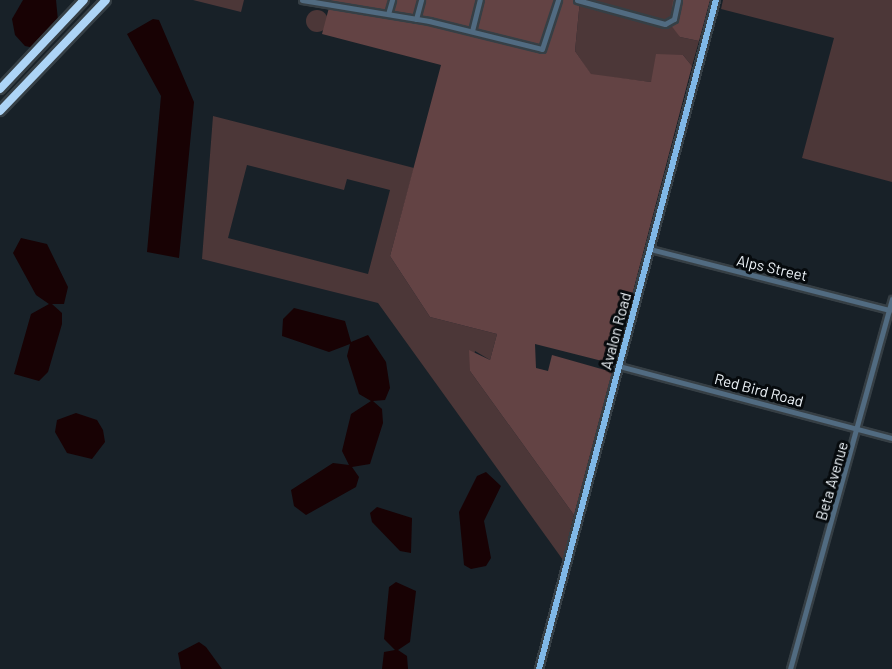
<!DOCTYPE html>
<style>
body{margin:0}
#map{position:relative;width:892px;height:669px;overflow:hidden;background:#182128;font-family:Barlow,sans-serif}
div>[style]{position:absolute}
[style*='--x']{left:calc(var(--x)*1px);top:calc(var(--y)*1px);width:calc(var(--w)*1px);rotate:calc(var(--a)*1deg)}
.green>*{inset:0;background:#4c3738}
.round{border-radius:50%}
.forest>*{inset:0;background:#634344}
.water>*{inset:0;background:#180204}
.roads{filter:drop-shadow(2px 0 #363f45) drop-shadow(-2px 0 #363f45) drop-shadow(0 2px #363f45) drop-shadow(0 -2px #363f45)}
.minor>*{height:5px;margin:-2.5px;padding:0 2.5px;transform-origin:2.5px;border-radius:2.5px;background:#516b81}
.major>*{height:6px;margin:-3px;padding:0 3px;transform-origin:3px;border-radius:3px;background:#80b8e7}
.highway>*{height:8px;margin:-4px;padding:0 4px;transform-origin:4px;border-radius:4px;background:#add4f6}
span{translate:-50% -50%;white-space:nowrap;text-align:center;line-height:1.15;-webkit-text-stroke:6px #060a0d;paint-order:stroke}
.street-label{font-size:15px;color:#eef4f9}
</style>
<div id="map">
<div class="green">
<div style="clip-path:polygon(193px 0,244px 0,241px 12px)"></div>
<div style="clip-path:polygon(580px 0,673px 0,680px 37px,699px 41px,692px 66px,683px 55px,651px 82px,591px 75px,575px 51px)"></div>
<div style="clip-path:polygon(723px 0,892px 0,892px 182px,802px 158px,834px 38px,721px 9px)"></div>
<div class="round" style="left:306px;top:10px;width:22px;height:22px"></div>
<div style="clip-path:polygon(evenodd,213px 116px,414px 168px,390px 256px,430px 317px,497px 334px,490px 360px,475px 351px,470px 371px,574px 515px,563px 560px,378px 303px,202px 259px,213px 116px,247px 165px,344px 190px,347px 179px,390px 190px,368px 274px,228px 238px,247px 165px)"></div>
</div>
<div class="forest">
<div style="clip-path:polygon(331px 0,580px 0,575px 51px,591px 74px,651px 82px,656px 54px,683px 55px,692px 66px,614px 364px,535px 344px,536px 368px,548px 371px,552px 355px,612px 372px,574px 515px,470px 371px,469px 350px,490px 360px,497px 334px,430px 317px,390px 256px,441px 65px,322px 34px)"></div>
<div style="clip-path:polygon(673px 0,710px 0,699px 41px,680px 37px,670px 24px)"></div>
</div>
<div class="water">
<div style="clip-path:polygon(23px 0,56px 0,59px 31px,39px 49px,25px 46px,15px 35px,12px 19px)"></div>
<div style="clip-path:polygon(153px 19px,159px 20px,194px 102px,179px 258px,147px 252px,161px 96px,127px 34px)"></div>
<div style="clip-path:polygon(21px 238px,47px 244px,68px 287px,64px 304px,52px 304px,62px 313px,62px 324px,48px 372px,39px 381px,14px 374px,31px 314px,49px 304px,36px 295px,13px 253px)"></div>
<div style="clip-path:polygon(294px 308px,345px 321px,351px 342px,368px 335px,386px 362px,390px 388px,385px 400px,373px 401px,382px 409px,383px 423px,370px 464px,352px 467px,359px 477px,356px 487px,306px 515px,294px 506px,291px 490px,333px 463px,349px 465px,342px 451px,351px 414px,371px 401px,359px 394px,347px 356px,350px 344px,329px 352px,282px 336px,283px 319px)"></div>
<div style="clip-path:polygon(76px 413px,97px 420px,103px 430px,105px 442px,92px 459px,67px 453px,55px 432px,57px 420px)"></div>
<div style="clip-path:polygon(486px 472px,501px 486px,484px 521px,491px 558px,486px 566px,471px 569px,464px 565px,459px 512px,477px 476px)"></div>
<div style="clip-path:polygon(377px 507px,412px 518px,411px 553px,400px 551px,372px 522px,370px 513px)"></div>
<div style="clip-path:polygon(396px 582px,416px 591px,410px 642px,398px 650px,407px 656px,408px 669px,382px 669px,384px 652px,395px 650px,384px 639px,389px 587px)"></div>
<div style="clip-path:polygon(199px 642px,206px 647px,222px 669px,181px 669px,178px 653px)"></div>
</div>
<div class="roads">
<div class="minor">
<div style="--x:302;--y:0;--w:129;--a:9.4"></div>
<div style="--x:429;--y:21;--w:116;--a:13.9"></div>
<div style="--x:542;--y:49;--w:52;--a:-71.9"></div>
<div style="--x:577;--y:0;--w:91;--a:15.3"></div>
<div style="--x:665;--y:24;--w:10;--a:-29"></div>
<div style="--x:674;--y:19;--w:19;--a:-78"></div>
<div style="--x:388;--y:14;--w:15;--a:-74"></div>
<div style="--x:416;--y:19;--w:20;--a:-75"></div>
<div style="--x:472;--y:31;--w:32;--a:-76"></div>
<div style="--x:650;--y:249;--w:247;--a:14.3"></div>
<div style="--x:619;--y:366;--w:282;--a:14.8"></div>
<div style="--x:790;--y:669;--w:384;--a:-74.6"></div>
</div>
<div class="major">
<div style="--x:539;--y:669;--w:692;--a:-75.18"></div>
</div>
<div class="highway">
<div style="--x:0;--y:89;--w:122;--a:-46.7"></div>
<div style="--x:0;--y:111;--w:153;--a:-46.3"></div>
</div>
</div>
<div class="street-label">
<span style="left:772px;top:268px;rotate:13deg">Alps Street</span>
<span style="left:616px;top:331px;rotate:-75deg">Avalon Road</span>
<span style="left:759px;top:390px;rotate:15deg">Red Bird Road</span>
<span style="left:832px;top:481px;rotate:-74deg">Beta Avenue</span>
</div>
</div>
